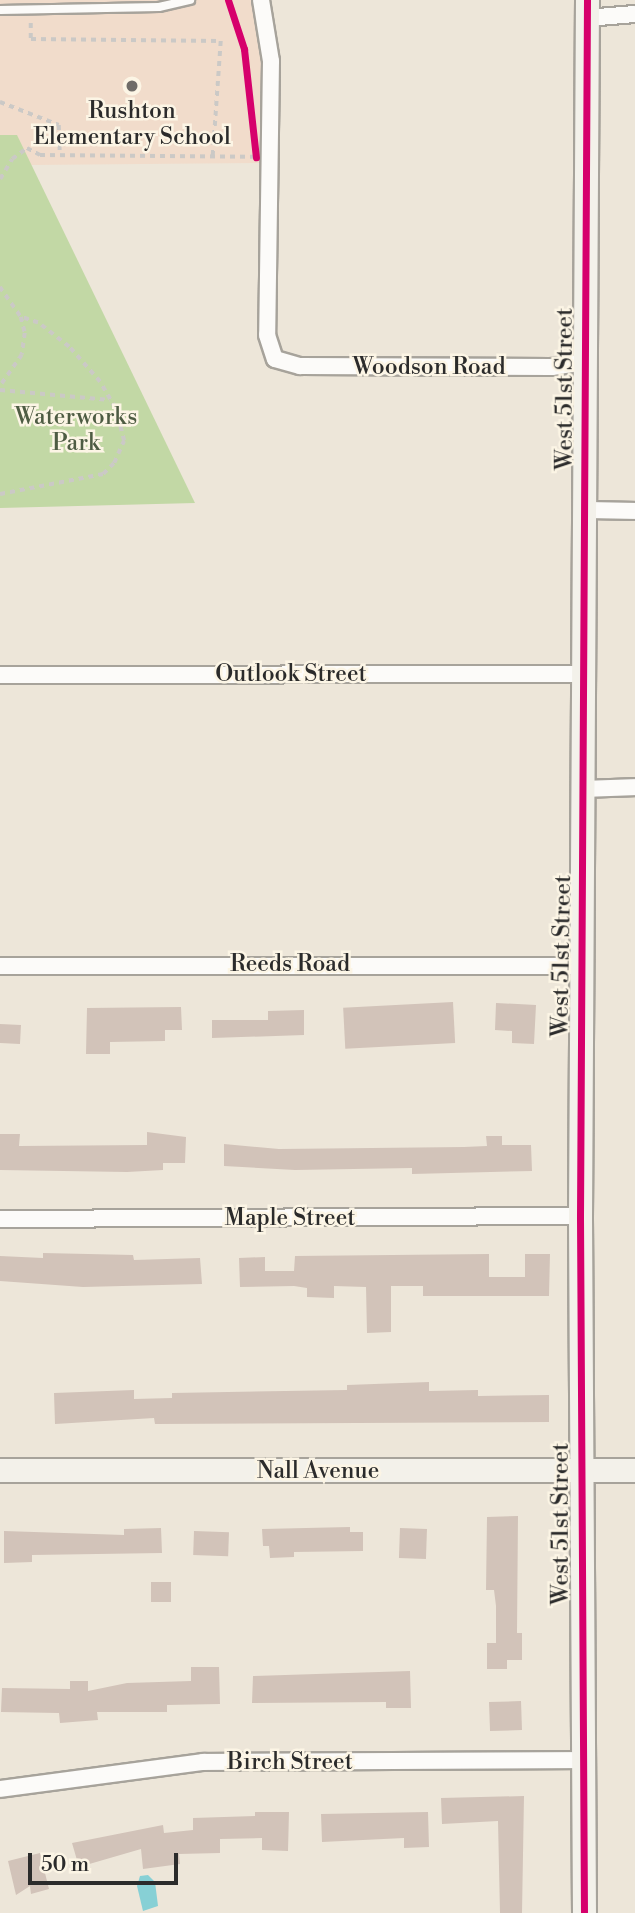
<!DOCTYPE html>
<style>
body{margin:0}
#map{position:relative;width:635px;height:1913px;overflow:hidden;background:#ede6d9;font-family:"Libre Bodoni",serif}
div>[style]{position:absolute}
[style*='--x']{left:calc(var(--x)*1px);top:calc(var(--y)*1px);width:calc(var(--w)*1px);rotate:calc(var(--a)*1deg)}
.built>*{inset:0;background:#f1dccb}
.green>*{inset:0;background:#c2d8a5}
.water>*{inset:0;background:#87d0d5}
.building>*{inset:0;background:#d2c3b9;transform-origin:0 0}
.path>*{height:3.5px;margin-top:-1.75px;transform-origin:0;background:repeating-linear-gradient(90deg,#cbc9c6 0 5px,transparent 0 10px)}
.roads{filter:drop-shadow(2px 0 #a7a39b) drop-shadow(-2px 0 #a7a39b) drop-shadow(0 2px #a7a39b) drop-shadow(0 -2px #a7a39b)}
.lane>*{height:8px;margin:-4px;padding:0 4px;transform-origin:4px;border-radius:4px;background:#fcfbf9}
.street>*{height:16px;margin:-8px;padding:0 8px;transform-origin:8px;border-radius:8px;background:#fcfbf9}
.secondary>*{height:23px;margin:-11.5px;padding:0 11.5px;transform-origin:11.5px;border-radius:11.5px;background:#f3f1ea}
.cycleway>*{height:7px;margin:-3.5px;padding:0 3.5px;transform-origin:3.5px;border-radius:3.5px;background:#d6006c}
.dots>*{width:19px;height:19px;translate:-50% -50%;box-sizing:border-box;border:4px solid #fcf5e5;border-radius:50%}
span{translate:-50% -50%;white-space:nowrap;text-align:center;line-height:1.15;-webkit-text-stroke:5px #fcf5e5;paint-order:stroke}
.poi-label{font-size:23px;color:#2b2b2b}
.street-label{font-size:23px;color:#2b2b2b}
.park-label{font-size:23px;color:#4e5c43}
.scale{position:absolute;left:28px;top:1853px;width:150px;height:32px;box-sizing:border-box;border:4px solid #2b2b2b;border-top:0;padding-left:9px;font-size:21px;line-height:24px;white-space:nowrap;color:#2b2b2b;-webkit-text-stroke:5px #fcf5e5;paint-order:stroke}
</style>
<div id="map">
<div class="built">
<div style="clip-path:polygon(0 0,253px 0,265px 38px,265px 163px,30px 165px,17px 136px,0 135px)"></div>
</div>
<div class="green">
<div style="clip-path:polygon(0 135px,17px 135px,195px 503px,0 508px)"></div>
</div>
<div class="water">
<div style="clip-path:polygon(148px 1875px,155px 1882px,158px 1906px,143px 1911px,137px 1886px,140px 1876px)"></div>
</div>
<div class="building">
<div style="left:453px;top:1002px;width:41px;height:110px;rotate:87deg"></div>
<div style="clip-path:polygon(496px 1003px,536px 1005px,534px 1044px,512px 1043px,512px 1031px,495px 1030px)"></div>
<div style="clip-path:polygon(181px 1007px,182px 1030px,165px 1030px,165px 1041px,110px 1042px,110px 1054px,86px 1054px,87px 1008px)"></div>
<div style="clip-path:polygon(304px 1010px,304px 1035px,212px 1038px,212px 1020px,268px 1020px,268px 1011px)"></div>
<div style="left:0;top:1024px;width:21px;height:19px;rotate:3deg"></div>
<div style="clip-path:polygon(147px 1132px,186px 1137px,185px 1163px,163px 1163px,163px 1170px,127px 1172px,0 1170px,0 1134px,20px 1134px,19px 1146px,147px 1145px)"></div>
<div style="clip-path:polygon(486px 1136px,502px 1136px,502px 1145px,531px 1145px,532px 1171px,412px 1174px,412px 1168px,295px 1170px,224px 1166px,224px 1144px,279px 1149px,464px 1147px,487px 1146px)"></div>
<div style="clip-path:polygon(43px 1253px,133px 1255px,134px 1260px,200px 1258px,202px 1284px,83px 1287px,0 1281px,0 1256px,43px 1258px)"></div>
<div style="clip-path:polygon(489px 1254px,489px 1277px,525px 1277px,525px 1254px,550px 1254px,549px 1296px,423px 1296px,423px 1286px,391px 1286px,391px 1332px,367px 1333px,366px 1287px,334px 1286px,334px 1298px,307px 1297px,307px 1288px,294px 1286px,240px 1287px,239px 1258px,265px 1257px,265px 1271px,294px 1271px,295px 1256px)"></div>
<div style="clip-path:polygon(429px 1382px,429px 1391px,478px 1390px,478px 1396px,549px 1395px,549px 1422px,155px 1424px,154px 1418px,55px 1424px,54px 1393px,134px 1390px,134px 1399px,172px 1398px,172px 1393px,347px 1390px,347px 1385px)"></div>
<div style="clip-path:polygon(518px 1516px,517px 1633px,522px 1633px,522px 1660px,507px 1660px,507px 1669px,487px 1669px,487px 1643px,496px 1643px,496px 1606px,494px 1590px,486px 1590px,487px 1517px)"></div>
<div style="clip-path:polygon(350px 1527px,350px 1532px,363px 1532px,363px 1551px,294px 1552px,294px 1557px,270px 1558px,269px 1546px,263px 1546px,262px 1529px)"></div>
<div style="clip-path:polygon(161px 1528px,162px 1553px,32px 1555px,32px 1562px,4px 1563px,4px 1531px,124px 1535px,124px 1529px)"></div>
<div style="left:400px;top:1528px;width:27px;height:30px;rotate:2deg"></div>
<div style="left:194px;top:1531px;width:35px;height:24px;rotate:2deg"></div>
<div style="left:151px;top:1582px;width:20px;height:20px"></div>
<div style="clip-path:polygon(191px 1667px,219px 1667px,220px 1704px,167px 1705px,167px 1712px,97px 1712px,98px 1720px,60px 1723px,59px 1713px,1px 1712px,2px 1688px,70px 1689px,70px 1681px,88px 1681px,88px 1691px,127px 1683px,191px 1681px)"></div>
<div style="clip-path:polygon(410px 1671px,411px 1708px,386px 1708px,386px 1702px,252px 1703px,253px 1676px)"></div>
<div style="left:521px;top:1701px;width:29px;height:32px;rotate:88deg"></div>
<div style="clip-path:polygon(524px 1796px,522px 1913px,500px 1913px,498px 1821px,442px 1824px,441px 1798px)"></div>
<div style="clip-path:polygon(255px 1812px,289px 1812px,288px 1851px,262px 1850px,262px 1838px,220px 1839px,220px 1853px,179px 1854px,180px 1864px,143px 1869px,141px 1849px,79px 1867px,72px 1843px,163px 1825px,164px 1833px,193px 1830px,193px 1818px,255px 1816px)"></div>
<div style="clip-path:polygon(428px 1812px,429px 1847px,404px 1848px,404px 1838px,322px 1842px,321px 1814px)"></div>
<div style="clip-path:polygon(40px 1853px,49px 1889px,31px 1894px,30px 1886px,16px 1895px,8px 1861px)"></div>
</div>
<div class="path">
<div style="--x:31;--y:23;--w:16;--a:90"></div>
<div style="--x:31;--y:39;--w:190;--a:0.6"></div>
<div style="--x:221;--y:41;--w:115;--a:94"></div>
<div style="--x:0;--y:102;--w:63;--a:21.3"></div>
<div style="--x:59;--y:125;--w:30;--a:88"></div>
<div style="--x:0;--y:179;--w:23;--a:-59"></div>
<div style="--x:12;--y:159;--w:19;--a:-36"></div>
<div style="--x:27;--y:148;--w:15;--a:28"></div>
<div style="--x:40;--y:155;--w:213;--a:0.5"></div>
<div style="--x:0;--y:287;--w:37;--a:55"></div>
<div style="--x:21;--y:317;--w:16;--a:76"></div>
<div style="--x:25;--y:333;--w:22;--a:98"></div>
<div style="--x:22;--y:355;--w:39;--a:125"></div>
<div style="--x:0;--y:390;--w:110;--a:5.2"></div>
<div style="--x:0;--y:494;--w:105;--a:-11"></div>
<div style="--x:103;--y:474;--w:16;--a:-45"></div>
<div style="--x:114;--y:463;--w:24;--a:-66"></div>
<div style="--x:124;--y:441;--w:34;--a:-105"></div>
<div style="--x:115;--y:408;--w:30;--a:-120"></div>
<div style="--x:100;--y:382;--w:47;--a:-131.5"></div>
<div style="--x:69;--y:347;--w:39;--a:-142"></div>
<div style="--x:38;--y:323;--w:18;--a:-161"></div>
</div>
<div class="roads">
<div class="lane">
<div style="--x:0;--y:10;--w:159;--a:-1.1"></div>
<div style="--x:159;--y:7;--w:32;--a:-13"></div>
</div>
<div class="street">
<div style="--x:261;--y:0;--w:62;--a:80.7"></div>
<div style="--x:271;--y:61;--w:274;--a:90.8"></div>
<div style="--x:267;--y:335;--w:25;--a:72"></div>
<div style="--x:275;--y:359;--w:26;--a:16"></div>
<div style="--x:300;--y:366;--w:252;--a:0.2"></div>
<div style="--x:552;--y:367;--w:32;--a:-9"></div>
<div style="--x:587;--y:18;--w:48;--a:-4.8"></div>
<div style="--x:583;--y:510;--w:52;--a:1.1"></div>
<div style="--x:0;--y:675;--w:583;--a:-0.1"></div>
<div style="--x:584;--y:789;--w:51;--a:-2.2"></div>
<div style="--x:0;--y:966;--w:581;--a:0"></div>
<div style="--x:0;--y:1219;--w:580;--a:-0.3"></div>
<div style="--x:0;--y:1789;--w:205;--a:-7.6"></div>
<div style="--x:203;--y:1762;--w:380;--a:-0.3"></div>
</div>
<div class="secondary">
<div style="--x:0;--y:1470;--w:635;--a:0"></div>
<div style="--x:584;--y:1913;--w:697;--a:-90.33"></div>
<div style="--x:580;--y:1216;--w:1216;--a:-89.67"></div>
</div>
</div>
<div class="cycleway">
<div style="--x:228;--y:0;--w:52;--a:71.9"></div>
<div style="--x:244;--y:49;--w:109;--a:83.7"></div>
<div style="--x:584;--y:1913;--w:697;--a:-90.33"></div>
<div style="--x:580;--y:1216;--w:1216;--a:-89.67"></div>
</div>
<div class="dots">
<div style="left:132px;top:86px;background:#6f6c68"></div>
</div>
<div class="poi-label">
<span style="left:132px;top:124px">Rushton<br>Elementary School</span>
</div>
<div class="street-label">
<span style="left:429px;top:367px">Woodson Road</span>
<span style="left:565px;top:389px;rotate:-90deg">West 51st Street</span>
<span style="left:291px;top:674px">Outlook Street</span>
<span style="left:562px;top:956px;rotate:-89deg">West 51st Street</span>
<span style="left:290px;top:964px">Reeds Road</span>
<span style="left:290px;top:1218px">Maple Street</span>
<span style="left:318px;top:1471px">Nall Avenue</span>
<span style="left:561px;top:1524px;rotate:-90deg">West 51st Street</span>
<span style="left:290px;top:1762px">Birch Street</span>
</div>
<div class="park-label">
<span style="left:76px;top:430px">Waterworks<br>Park</span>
</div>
<div class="scale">50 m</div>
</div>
